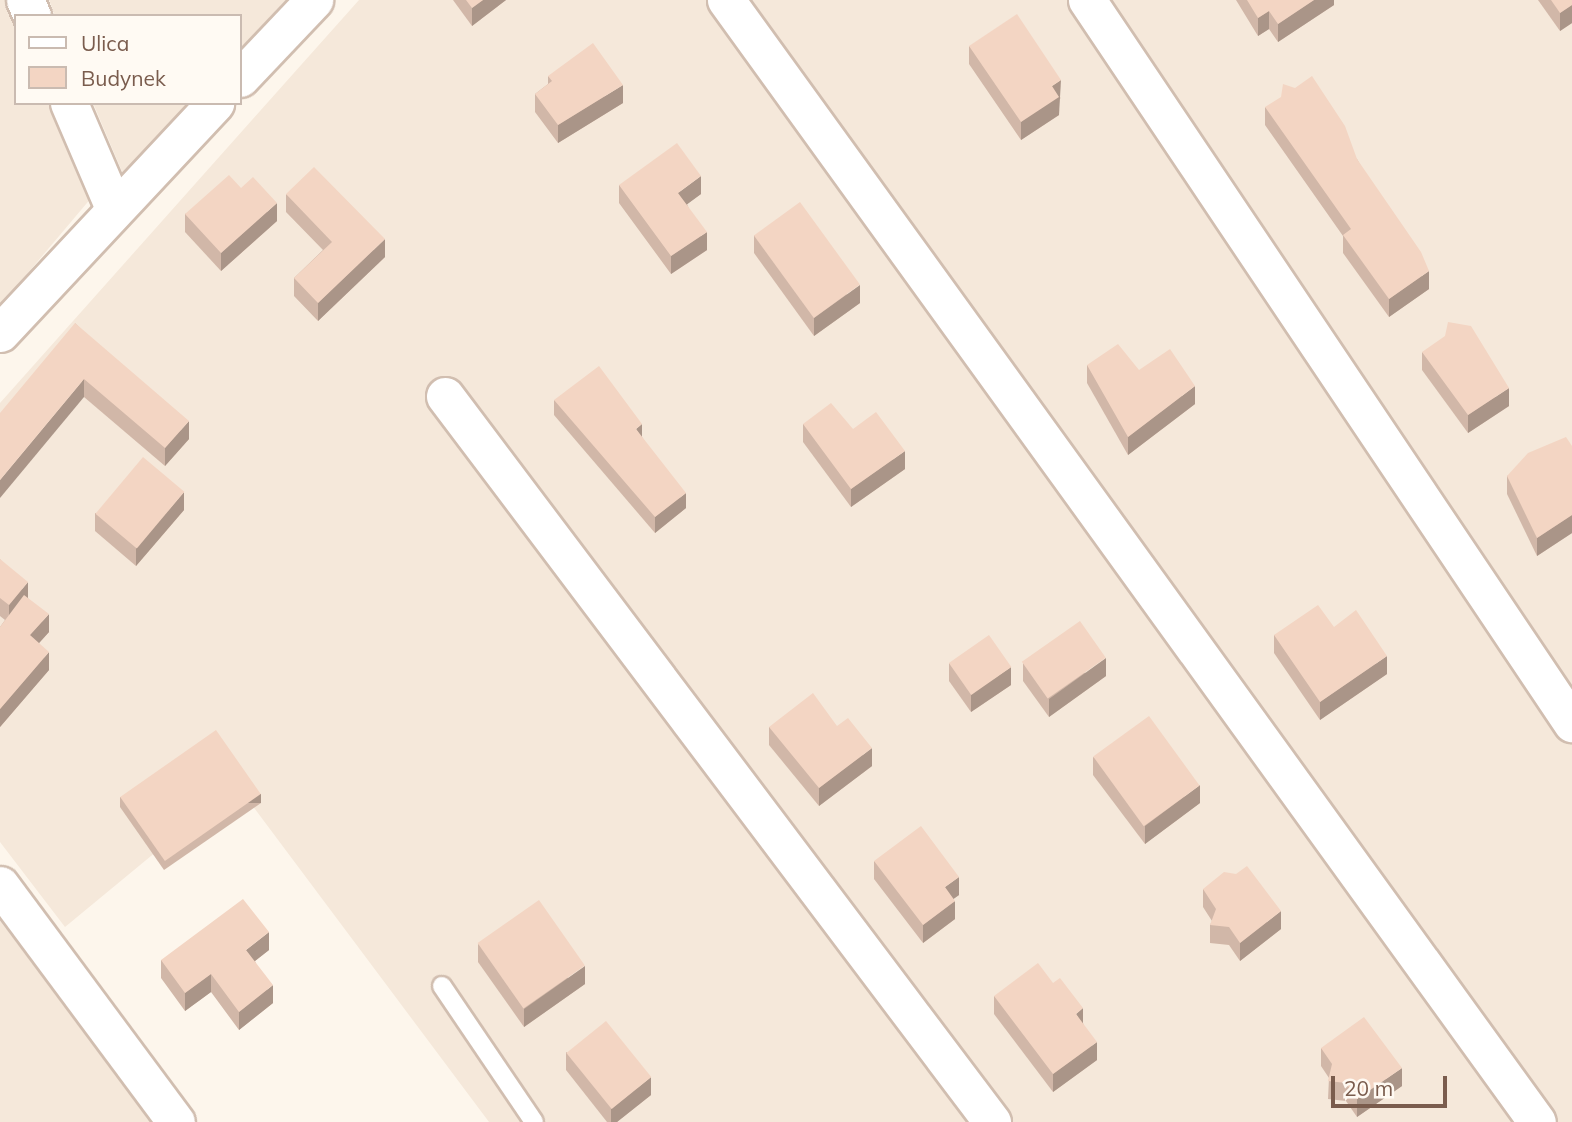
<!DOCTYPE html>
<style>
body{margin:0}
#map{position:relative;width:1572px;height:1122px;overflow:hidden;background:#fdf6ec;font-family:Mulish,sans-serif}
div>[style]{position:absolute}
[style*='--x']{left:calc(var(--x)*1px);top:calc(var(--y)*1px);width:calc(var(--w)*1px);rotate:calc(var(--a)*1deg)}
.residential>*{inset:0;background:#f5e8da}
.roads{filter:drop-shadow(2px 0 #d1beb0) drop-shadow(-2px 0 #d1beb0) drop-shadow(0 2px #d1beb0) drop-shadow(0 -2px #d1beb0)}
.service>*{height:18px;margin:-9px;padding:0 9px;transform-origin:9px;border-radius:9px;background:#fff}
.minor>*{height:37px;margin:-18.5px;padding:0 18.5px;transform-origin:18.5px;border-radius:18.5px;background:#fff}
.wall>*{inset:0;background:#d1b7a8}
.shaded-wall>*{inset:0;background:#aa9588;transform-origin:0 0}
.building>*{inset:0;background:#f3d5c3;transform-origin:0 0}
span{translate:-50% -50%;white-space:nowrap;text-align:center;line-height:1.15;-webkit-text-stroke:5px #fffaf3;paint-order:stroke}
.legend{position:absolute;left:14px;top:14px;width:228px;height:91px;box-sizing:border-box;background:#fffaf3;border:2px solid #cabbb1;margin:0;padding:9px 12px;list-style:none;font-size:21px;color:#7a5c4d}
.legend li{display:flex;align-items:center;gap:14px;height:35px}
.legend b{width:35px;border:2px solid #cabbb1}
.scale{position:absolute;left:1331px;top:1076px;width:116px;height:32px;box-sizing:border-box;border:4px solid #7a5c4d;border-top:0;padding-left:9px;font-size:21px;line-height:24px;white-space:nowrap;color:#7a5c4d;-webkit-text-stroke:5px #fffaf3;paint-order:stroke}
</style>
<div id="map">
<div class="residential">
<div style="clip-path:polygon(0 0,13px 0,16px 16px,16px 103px,55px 103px,92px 197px,0 306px)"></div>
<div style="clip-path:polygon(49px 0,286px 0,240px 49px,240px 16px,55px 16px)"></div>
<div style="clip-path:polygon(359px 0,1572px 0,1572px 1122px,489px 1122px,237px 785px,65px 927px,0 842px,0 403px)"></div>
<div style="clip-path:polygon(93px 103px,189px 103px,123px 174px)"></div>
<div style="clip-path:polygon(0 921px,155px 1122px,0 1122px)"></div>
</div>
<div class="roads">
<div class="service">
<div style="--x:442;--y:986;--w:164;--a:55.9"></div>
</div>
<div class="minor">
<div style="--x:25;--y:0;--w:17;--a:66"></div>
<div style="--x:726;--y:0;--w:1384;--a:54.14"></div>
<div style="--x:1087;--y:0;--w:871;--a:56.15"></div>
<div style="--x:240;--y:78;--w:108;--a:-46.5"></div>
<div style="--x:69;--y:103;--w:114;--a:66.8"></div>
<div style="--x:0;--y:333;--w:315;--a:-46.9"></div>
<div style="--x:445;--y:396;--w:909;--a:53"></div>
<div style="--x:0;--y:885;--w:295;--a:53.4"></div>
</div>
</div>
<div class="wall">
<div style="clip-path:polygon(453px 0,506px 0,472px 26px)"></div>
<div style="clip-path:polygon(1236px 0,1334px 0,1334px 5px,1278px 42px,1269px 29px,1258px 36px)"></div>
<div style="clip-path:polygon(1538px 0,1572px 0,1572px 23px,1560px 31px)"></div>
<div style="clip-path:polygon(969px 46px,1061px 98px,1059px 99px,1059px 115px,1021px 140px,969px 64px)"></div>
<div style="clip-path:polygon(548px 76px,623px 103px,558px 143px,535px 112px,535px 94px,548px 84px)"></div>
<div style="clip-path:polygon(1265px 107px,1357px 159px,1429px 289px,1389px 317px,1343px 253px,1343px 236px,1265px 125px)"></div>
<div style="clip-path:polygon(619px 185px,701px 194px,687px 204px,707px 250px,671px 274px,619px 203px)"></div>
<div style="clip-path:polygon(241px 188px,277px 221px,221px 271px,185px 232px,185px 214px)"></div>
<div style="clip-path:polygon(286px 194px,385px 257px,318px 321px,294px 296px,294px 278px,323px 250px,286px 212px)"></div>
<div style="clip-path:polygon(754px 235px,860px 303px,814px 336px,754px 253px)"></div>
<div style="clip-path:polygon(75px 323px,189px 439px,165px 466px,84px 397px)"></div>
<div style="clip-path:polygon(1422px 352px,1509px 406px,1468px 433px,1422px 370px)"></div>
<div style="clip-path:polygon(1087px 365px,1139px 370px,1195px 404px,1128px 455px,1087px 383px)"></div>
<div style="clip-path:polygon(554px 400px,642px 437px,686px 508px,655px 533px,554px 415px)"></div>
<div style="clip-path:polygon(803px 424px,853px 429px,905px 469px,851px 507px,803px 442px)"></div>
<div style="clip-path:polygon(1572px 446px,1572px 533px,1537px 556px,1507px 494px,1507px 476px)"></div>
<div style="clip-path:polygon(184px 510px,136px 566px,95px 531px,95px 513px)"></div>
<div style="clip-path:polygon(0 559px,28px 598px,49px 632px,39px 643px,49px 670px,0 727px,0 627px,5px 620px,0 616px)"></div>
<div style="clip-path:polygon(1334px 627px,1387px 674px,1320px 720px,1274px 653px,1274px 635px)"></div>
<div style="clip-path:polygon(949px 663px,1011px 685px,971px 712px,949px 681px)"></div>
<div style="clip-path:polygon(1023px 663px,1106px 676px,1049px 717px,1023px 681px)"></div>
<div style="clip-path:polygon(837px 726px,872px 766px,819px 806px,769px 745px,769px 727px)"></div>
<div style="clip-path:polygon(1093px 757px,1200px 803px,1145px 844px,1093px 775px)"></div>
<div style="clip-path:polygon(120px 797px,261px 803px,164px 870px,120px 807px)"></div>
<div style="clip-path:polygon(874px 861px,959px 895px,953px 899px,955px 919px,923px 943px,874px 879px)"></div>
<div style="clip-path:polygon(1203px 889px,1281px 929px,1240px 961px,1229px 945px,1210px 943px,1210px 925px,1212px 921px,1203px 907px)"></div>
<div style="clip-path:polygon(478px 944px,585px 984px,524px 1027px,478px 962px)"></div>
<div style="clip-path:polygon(269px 950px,255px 961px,273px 1003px,239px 1030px,211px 992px,185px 1011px,161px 978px,161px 960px)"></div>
<div style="clip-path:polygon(994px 996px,1083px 1023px,1097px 1060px,1053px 1092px,994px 1014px)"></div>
<div style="clip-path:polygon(1321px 1048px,1402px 1086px,1357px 1117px,1346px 1101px,1328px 1099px,1329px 1078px,1321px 1066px)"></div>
<div style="clip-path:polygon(566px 1052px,651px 1095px,617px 1122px,607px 1122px,566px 1070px)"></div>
</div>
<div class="shaded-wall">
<div style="clip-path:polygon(483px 0,506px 0,472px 26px,472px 8px)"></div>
<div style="clip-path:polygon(1314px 0,1334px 0,1334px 5px,1278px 42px,1278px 24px)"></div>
<div style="clip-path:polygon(1572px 5px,1572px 23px,1560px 31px,1560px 13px)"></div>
<div style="clip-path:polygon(1269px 11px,1269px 29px,1258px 36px,1258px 18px)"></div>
<div style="clip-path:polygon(1061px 80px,1059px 115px,1021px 140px,1021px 122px,1052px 86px)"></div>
<div style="clip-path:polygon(623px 85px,623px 103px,558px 143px,558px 125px)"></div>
<div style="clip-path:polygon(701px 176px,701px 194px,678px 211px,678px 193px)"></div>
<div style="clip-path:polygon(277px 203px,277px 221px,221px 271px,221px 253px)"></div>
<div style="clip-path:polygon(707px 232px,707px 250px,671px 274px,671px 256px)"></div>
<div style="clip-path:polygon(385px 239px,385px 257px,318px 321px,318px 303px)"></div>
<div style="clip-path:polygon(1429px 271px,1429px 289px,1389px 317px,1389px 299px)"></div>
<div style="clip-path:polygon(860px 285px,860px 303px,814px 336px,814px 318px)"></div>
<div style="clip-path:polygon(84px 379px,84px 397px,0 498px,0 480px)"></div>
<div style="clip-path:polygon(1195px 386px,1195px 404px,1128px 455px,1128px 437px)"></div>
<div style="clip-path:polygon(1509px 388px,1509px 406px,1468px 433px,1468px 415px)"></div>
<div style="clip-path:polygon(189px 421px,189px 439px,165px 466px,165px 448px)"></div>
<div style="clip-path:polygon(642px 424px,642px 439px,636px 429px)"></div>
<div style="clip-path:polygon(905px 451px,905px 469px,851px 507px,851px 489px)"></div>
<div style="clip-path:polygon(184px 492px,184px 510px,136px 566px,136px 548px)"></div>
<div style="clip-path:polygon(686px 493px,686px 508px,655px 533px,655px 517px)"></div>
<div style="clip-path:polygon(1572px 515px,1572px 533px,1537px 556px,1537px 538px)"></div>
<div style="clip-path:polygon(28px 582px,28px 600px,9px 623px,9px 605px)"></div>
<div style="clip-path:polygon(49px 614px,49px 632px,30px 653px,30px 635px)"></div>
<div style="clip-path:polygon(49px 652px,49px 670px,0 727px,0 709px)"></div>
<div style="clip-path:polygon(1387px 656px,1387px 674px,1320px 720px,1320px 702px)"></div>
<div style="clip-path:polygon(1106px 658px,1106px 676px,1049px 717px,1049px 699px)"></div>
<div style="clip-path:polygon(1011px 667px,1011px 685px,971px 712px,971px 694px)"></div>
<div style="clip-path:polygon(872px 748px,872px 766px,819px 806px,819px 788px)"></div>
<div style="clip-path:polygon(1200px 785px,1200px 803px,1145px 844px,1145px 826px)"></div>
<div style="left:261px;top:794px;width:9px;height:118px;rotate:90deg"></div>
<div style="clip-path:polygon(959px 877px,959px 895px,945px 905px,945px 887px)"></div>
<div style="clip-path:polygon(955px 901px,955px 919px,923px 943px,923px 925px)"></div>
<div style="clip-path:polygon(1281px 911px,1281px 929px,1240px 961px,1240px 943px)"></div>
<div style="clip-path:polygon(269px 932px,269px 950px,246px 968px,246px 950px)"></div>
<div style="clip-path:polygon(585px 966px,585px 984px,524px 1027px,524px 1009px)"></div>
<div style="clip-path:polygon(211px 974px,211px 992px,185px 1011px,185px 993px)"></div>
<div style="clip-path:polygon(273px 985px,273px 1003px,239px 1030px,239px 1012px)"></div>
<div style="clip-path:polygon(1083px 1008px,1083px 1026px,1076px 1014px)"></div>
<div style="clip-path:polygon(1097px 1042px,1097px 1060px,1053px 1092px,1053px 1074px)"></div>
<div style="clip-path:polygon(1402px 1068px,1402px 1086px,1357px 1117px,1357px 1099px)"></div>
<div style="clip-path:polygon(651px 1077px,651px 1095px,617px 1122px,611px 1122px,611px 1109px)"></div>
</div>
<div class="building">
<div style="clip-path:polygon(466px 0,483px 0,472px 8px)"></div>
<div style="clip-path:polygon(1247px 0,1314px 0,1278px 24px,1269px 11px,1258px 18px)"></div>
<div style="clip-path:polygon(1551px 0,1572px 0,1572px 5px,1560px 13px)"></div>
<div style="clip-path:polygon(1017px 14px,1061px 80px,1052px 86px,1059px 97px,1021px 122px,969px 46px)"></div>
<div style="clip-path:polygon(593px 43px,623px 85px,558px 125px,535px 94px,552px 81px,548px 76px)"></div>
<div style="clip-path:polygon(1312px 76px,1345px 126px,1357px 159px,1421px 252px,1429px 271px,1389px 299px,1343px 235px,1351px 229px,1265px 107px,1281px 97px,1283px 84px,1295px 88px)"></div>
<div style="clip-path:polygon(677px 143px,701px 176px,678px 193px,707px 232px,671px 256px,619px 185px)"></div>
<div style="clip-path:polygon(314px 167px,385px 239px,318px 303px,294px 278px,332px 242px,286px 194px)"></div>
<div style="clip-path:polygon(229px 175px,241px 188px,253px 177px,277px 203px,221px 253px,185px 214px)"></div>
<div style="left:800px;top:202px;width:102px;height:57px;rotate:54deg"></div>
<div style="clip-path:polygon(1448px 322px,1471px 326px,1509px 388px,1468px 415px,1422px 352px,1445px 336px)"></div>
<div style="clip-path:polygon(75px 323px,189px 421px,165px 448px,84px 379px,0 480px,0 413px)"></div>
<div style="clip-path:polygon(1118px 344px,1139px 370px,1170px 349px,1195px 386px,1128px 437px,1087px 365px)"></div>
<div style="clip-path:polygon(599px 366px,642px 424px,636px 429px,686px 493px,655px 517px,554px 400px)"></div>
<div style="clip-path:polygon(831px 403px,853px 429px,876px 412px,905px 451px,851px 489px,803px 424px)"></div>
<div style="clip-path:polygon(1566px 437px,1572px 446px,1572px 515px,1537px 538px,1507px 476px,1528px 453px)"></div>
<div style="left:143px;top:457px;width:54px;height:74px;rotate:40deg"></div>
<div style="clip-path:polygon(0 559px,28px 582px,9px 605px,0 598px)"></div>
<div style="clip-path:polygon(24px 595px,49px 614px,30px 635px,49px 652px,0 709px,0 627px)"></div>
<div style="clip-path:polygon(1318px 605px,1334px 627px,1356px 610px,1387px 656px,1320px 702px,1274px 635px)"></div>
<div style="left:1080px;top:621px;width:45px;height:71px;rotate:55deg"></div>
<div style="left:989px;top:635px;width:39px;height:49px;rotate:55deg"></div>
<div style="clip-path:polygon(813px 693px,837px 726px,848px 718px,872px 748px,819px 788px,769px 727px)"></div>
<div style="left:1149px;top:716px;width:86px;height:69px;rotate:54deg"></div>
<div style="left:216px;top:730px;width:78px;height:117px;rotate:55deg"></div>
<div style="clip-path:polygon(921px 826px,959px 877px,945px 887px,955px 901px,923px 925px,874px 861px)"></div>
<div style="clip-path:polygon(1247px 866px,1281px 911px,1240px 943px,1229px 927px,1210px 925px,1216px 909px,1203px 889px,1224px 872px,1236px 874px)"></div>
<div style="clip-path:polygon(243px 899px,269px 932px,246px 950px,273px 985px,239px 1012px,211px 974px,185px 993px,161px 960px)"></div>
<div style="left:539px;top:900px;width:80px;height:75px;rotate:55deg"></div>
<div style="clip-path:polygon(1038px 963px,1053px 983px,1060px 978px,1083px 1008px,1076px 1014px,1097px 1042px,1053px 1074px,994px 996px)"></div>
<div style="clip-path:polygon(1364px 1017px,1402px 1068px,1357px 1099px,1346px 1083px,1328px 1081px,1332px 1064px,1321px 1048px)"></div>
<div style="left:606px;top:1021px;width:72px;height:51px;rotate:51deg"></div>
</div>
<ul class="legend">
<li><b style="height:9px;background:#fff"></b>Ulica</li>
<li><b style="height:19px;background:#f3d5c3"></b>Budynek</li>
</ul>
<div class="scale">20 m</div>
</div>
